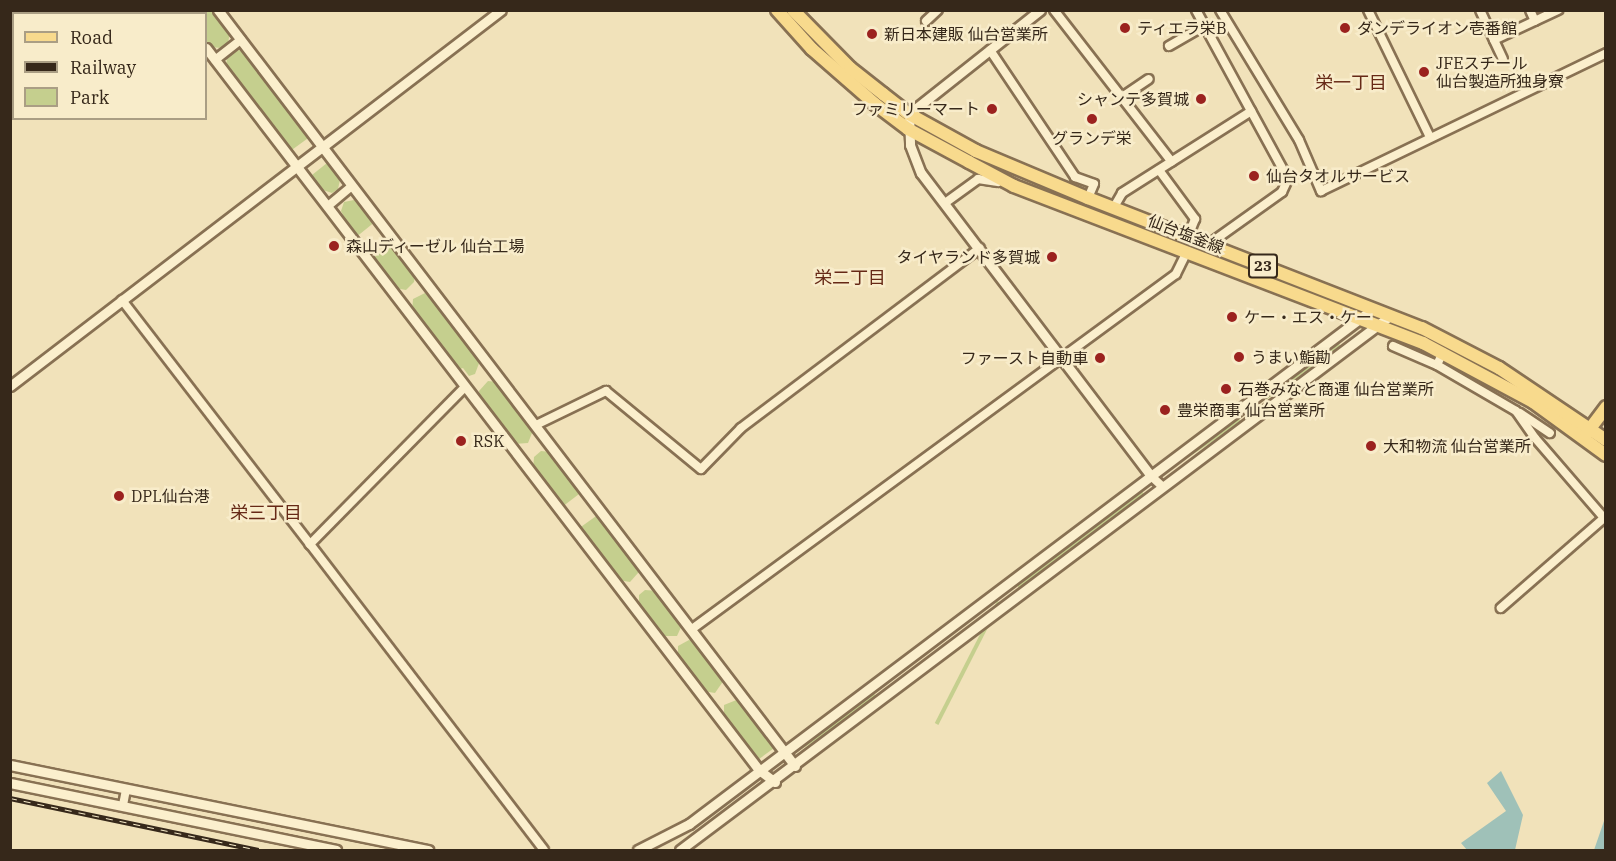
<!DOCTYPE html>
<meta charset="utf-8">
<style>
body{margin:0}
#map{position:relative;width:1616px;height:861px;overflow:hidden;background:#f1e2ba;font-family:"IBM Plex Serif","Noto Sans JP",serif}
div>[style]{position:absolute}
[style*='--x']{left:calc(var(--x)*1px);top:calc(var(--y)*1px);width:calc(var(--w)*1px);rotate:calc(var(--a)*1deg)}
.green>*{inset:0;background:#c5cf8e;transform-origin:0 0}
.water>*{inset:0;background:#9fc1b8}
.roads{filter:drop-shadow(2px 0 #887153) drop-shadow(-2px 0 #887153) drop-shadow(0 2px #887153) drop-shadow(0 -2px #887153)}
.minor>*{height:8px;margin:-4px;padding:0 4px;transform-origin:4px;border-radius:4px;background:#fbefcd}
.tertiary>*{height:9px;margin:-4.5px;padding:0 4.5px;transform-origin:4.5px;border-radius:4.5px;background:#fbefcd}
.primary>*{height:12px;margin:-6px;padding:0 6px;transform-origin:6px;border-radius:6px;background:#f8da8d}
.rail>*{height:4.5px;margin-top:-2.25px;transform-origin:0;background:repeating-linear-gradient(90deg,#f8ecca 0 7px,#36281a 0 14px);box-sizing:border-box;border-block:2px solid #36281a}
.dots>*{width:16px;height:16px;translate:-50% -50%;box-sizing:border-box;border:3px solid #f8ecca;border-radius:50%}
span{translate:-50% -50%;white-space:nowrap;text-align:center;line-height:1.15;-webkit-text-stroke:5px #f8ecca;paint-order:stroke}
.shield-label span{padding:2px 4px;background:#f8ecca;border:2px solid;border-radius:4px;-webkit-text-stroke-width:0}
.shield-label{font-size:15px;color:#36281a;font-weight:700}
.poi-label{font-size:16px;color:#36281a}
.left{translate:0 -50%;text-align:left}
.right{translate:-100% -50%;text-align:right}
.street-label{font-size:16px;color:#36281a}
.neighbourhood-label{font-size:18px;color:#662916}
.frame{position:absolute;inset:0;border:12px solid #36281a;pointer-events:none}
.legend{position:absolute;left:12px;top:12px;width:195px;height:108px;box-sizing:border-box;background:#f8ecca;border:2px solid #aa9e84;margin:0;padding:8px 10px;list-style:none;font-size:18px;color:#36281a}
.legend li{display:flex;align-items:center;gap:12px;height:30px}
.legend b{width:30px;border:2px solid #aa9e84}
</style>
<div id="map">
<div class="green">
<div style="clip-path:polygon(181px 11px,214px 11px,230px 31px,228px 44px,221px 48px,210px 47px,206px 42px,206px 14px)"></div>
<div style="clip-path:polygon(239px 50px,247px 53px,311px 136px,289px 152px,226px 69px,227px 56px)"></div>
<div style="clip-path:polygon(327px 163px,340px 180px,338px 189px,332px 193px,323px 190px,312px 175px)"></div>
<div style="clip-path:polygon(354px 200px,376px 221px,355px 238px,341px 211px,344px 202px)"></div>
<div style="clip-path:polygon(392px 243px,415px 273px,414px 282px,406px 290px,395px 288px,372px 259px)"></div>
<div style="clip-path:polygon(425px 293px,481px 358px,475px 374px,469px 376px,463px 368px,457px 370px,412px 312px,413px 299px)"></div>
<div style="clip-path:polygon(1337px 342px,1341px 346px,1266px 400px,1267px 396px)"></div>
<div style="clip-path:polygon(488px 381px,497px 382px,534px 428px,528px 443px,514px 444px,480px 400px,479px 391px)"></div>
<div style="clip-path:polygon(1238px 418px,1242px 422px,1163px 474px,1186px 453px)"></div>
<div style="clip-path:polygon(541px 451px,550px 452px,583px 491px,562px 507px,533px 470px,534px 457px)"></div>
<div style="clip-path:polygon(1141px 488px,1144px 495px,1023px 588px,1018px 587px,1018px 580px)"></div>
<div style="clip-path:polygon(599px 514px,638px 565px,638px 573px,630px 582px,618px 580px,578px 529px)"></div>
<div style="clip-path:polygon(645px 590px,658px 591px,682px 625px,677px 636px,662px 636px,639px 608px,639px 595px)"></div>
<div style="left:997px;top:601px;width:4px;height:137px;rotate:27deg"></div>
<div style="clip-path:polygon(689px 640px,697px 642px,724px 680px,715px 693px,703px 691px,678px 659px,678px 646px)"></div>
<div style="clip-path:polygon(871px 692px,877px 696px,843px 724px,795px 753px)"></div>
<div style="clip-path:polygon(739px 699px,777px 746px,759px 759px,724px 718px,724px 705px)"></div>
</div>
<div class="water">
<div style="clip-path:polygon(1501px 771px,1523px 815px,1515px 850px,1467px 850px,1461px 843px,1506px 811px,1487px 783px)"></div>
<div style="clip-path:polygon(1605px 818px,1605px 850px,1594px 850px)"></div>
</div>
<div class="roads">
<div class="minor">
<div style="--x:1054;--y:10;--w:192;--a:52.2"></div>
<div style="--x:1196;--y:10;--w:192;--a:61.4"></div>
<div style="--x:1288;--y:179;--w:14;--a:115"></div>
<div style="--x:1282;--y:192;--w:90;--a:144.5"></div>
<div style="--x:1220;--y:10;--w:152;--a:58.7"></div>
<div style="--x:1299;--y:140;--w:56;--a:66.7"></div>
<div style="--x:1321;--y:191;--w:317;--a:-25.8"></div>
<div style="--x:1368;--y:10;--w:141;--a:64"></div>
<div style="--x:1480;--y:10;--w:33;--a:65"></div>
<div style="--x:1494;--y:40;--w:71;--a:-25.1"></div>
<div style="--x:1530;--y:10;--w:12;--a:66"></div>
<div style="--x:926;--y:21;--w:16;--a:-43"></div>
<div style="--x:1494;--y:40;--w:21;--a:65"></div>
<div style="--x:1169;--y:46;--w:39;--a:-30"></div>
<div style="--x:990;--y:50;--w:153;--a:56.2"></div>
<div style="--x:1075;--y:177;--w:20;--a:20"></div>
<div style="--x:1094;--y:184;--w:15;--a:113"></div>
<div style="--x:215;--y:60;--w:33;--a:-38"></div>
<div style="--x:1122;--y:97;--w:32;--a:-34"></div>
<div style="--x:1159;--y:170;--w:61;--a:53.7"></div>
<div style="--x:1195;--y:219;--w:18;--a:112"></div>
<div style="--x:945;--y:203;--w:41;--a:-36"></div>
<div style="--x:978;--y:179;--w:20;--a:9"></div>
<div style="--x:328;--y:206;--w:31;--a:-40"></div>
<div style="--x:1114;--y:207;--w:16;--a:-60"></div>
<div style="--x:1122;--y:193;--w:153;--a:-32.4"></div>
<div style="--x:122;--y:300;--w:308;--a:52.4"></div>
<div style="--x:1393;--y:346;--w:48;--a:23.4"></div>
<div style="--x:1443;--y:352;--w:14;--a:115"></div>
<div style="--x:1437;--y:365;--w:91;--a:30.2"></div>
<div style="--x:1516;--y:411;--w:33;--a:55"></div>
<div style="--x:1535;--y:438;--w:106;--a:49.2"></div>
<div style="--x:1604;--y:518;--w:137;--a:138.9"></div>
<div style="--x:465;--y:387;--w:221;--a:134.6"></div>
<div style="--x:310;--y:544;--w:385;--a:52.6"></div>
<div style="--x:1520;--y:413;--w:36;--a:34"></div>
<div style="--x:536;--y:425;--w:78;--a:-25.9"></div>
<div style="--x:606;--y:391;--w:123;--a:39.4"></div>
<div style="--x:701;--y:469;--w:57;--a:-45.7"></div>
<div style="--x:741;--y:428;--w:299;--a:-37"></div>
<div style="--x:1150;--y:475;--w:18;--a:43"></div>
<div style="--x:692;--y:629;--w:600;--a:-36.26"></div>
<div style="--x:1176;--y:274;--w:25;--a:-64"></div>
<div style="--x:123;--y:805;--w:16;--a:-79"></div>
</div>
<div class="tertiary">
<div style="--x:177;--y:10;--w:4;--a:63"></div>
<div style="--x:218;--y:10;--w:951;--a:52.65"></div>
<div style="--x:1040;--y:10;--w:167;--a:141.6"></div>
<div style="--x:909;--y:114;--w:31;--a:88"></div>
<div style="--x:910;--y:145;--w:30;--a:69"></div>
<div style="--x:921;--y:173;--w:379;--a:52.8"></div>
<div style="--x:206;--y:48;--w:909;--a:52.55"></div>
<div style="--x:759;--y:770;--w:20;--a:37"></div>
<div style="--x:10;--y:386;--w:618;--a:-37.44"></div>
<div style="--x:10;--y:765;--w:427;--a:11.5"></div>
<div style="--x:10;--y:783;--w:333;--a:11.6"></div>
<div style="--x:638;--y:850;--w:57;--a:-27"></div>
<div style="--x:689;--y:824;--w:854;--a:-37"></div>
<div style="--x:680;--y:850;--w:888;--a:-36.95"></div>
</div>
<div class="primary">
<div style="--x:777;--y:10;--w:52;--a:48.1"></div>
<div style="--x:812;--y:49;--w:84;--a:41.1"></div>
<div style="--x:875;--y:104;--w:41;--a:37.1"></div>
<div style="--x:908;--y:129;--w:69;--a:28.4"></div>
<div style="--x:969;--y:162;--w:51;--a:28.1"></div>
<div style="--x:1014;--y:186;--w:438;--a:21"></div>
<div style="--x:1423;--y:343;--w:125;--a:28.2"></div>
<div style="--x:1533;--y:402;--w:90;--a:36"></div>
<div style="--x:793;--y:10;--w:81;--a:45.5"></div>
<div style="--x:850;--y:68;--w:42;--a:38.2"></div>
<div style="--x:883;--y:94;--w:33;--a:38"></div>
<div style="--x:909;--y:114;--w:77;--a:28.9"></div>
<div style="--x:976;--y:151;--w:121;--a:22.8"></div>
<div style="--x:1088;--y:198;--w:358;--a:21.3"></div>
<div style="--x:1422;--y:328;--w:87;--a:27.5"></div>
<div style="--x:1499;--y:368;--w:129;--a:33.9"></div>
<div style="--x:1586;--y:434;--w:34;--a:-53"></div>
</div>
</div>
<div class="rail">
<div style="--x:10;--y:798;--w:254;--a:11.8"></div>
</div>
<div class="dots">
<div style="left:1125px;top:28px;background:#9b221f"></div>
<div style="left:1345px;top:28px;background:#9b221f"></div>
<div style="left:872px;top:34px;background:#9b221f"></div>
<div style="left:1424px;top:72px;background:#9b221f"></div>
<div style="left:1201px;top:99px;background:#9b221f"></div>
<div style="left:992px;top:109px;background:#9b221f"></div>
<div style="left:1092px;top:119px;background:#9b221f"></div>
<div style="left:1254px;top:176px;background:#9b221f"></div>
<div style="left:334px;top:246px;background:#9b221f"></div>
<div style="left:1052px;top:257px;background:#9b221f"></div>
<div style="left:1232px;top:317px;background:#9b221f"></div>
<div style="left:1239px;top:357px;background:#9b221f"></div>
<div style="left:1100px;top:358px;background:#9b221f"></div>
<div style="left:1226px;top:389px;background:#9b221f"></div>
<div style="left:1165px;top:410px;background:#9b221f"></div>
<div style="left:461px;top:441px;background:#9b221f"></div>
<div style="left:1371px;top:446px;background:#9b221f"></div>
<div style="left:119px;top:496px;background:#9b221f"></div>
</div>
<div class="shield-label">
<span style="left:1263px;top:266px">23</span>
</div>
<div class="poi-label">
<span class="left" style="left:1137px;top:28px">ティエラ栄B</span>
<span class="left" style="left:1357px;top:28px">ダンデライオン壱番館</span>
<span class="left" style="left:884px;top:34px">新日本建販 仙台営業所</span>
<span class="left" style="left:1436px;top:72px">JFEスチール<br>仙台製造所独身寮</span>
<span class="right" style="left:1189px;top:99px">シャンテ多賀城</span>
<span class="right" style="left:980px;top:109px">ファミリーマート</span>
<span style="left:1092px;top:138px">グランデ栄</span>
<span class="left" style="left:1266px;top:176px">仙台タオルサービス</span>
<span class="left" style="left:346px;top:246px">森山ディーゼル 仙台工場</span>
<span class="right" style="left:1040px;top:257px">タイヤランド多賀城</span>
<span class="left" style="left:1244px;top:317px">ケー・エス・ケー</span>
<span class="left" style="left:1251px;top:357px">うまい鮨勘</span>
<span class="right" style="left:1088px;top:358px">ファースト自動車</span>
<span class="left" style="left:1238px;top:389px">石巻みなと商運 仙台営業所</span>
<span class="left" style="left:1177px;top:410px">豊栄商事 仙台営業所</span>
<span class="left" style="left:473px;top:441px">RSK</span>
<span class="left" style="left:1383px;top:446px">大和物流 仙台営業所</span>
<span class="left" style="left:131px;top:496px">DPL仙台港</span>
</div>
<div class="street-label">
<span style="left:1186px;top:234px;rotate:21deg">仙台塩釜線</span>
</div>
<div class="neighbourhood-label">
<span style="left:1351px;top:83px">栄一丁目</span>
<span style="left:850px;top:278px">栄二丁目</span>
<span style="left:266px;top:513px">栄三丁目</span>
</div>
<div class="frame"></div>
<ul class="legend">
<li><b style="height:8px;background:#f8da8d"></b>Road</li>
<li><b style="height:8px;background:#36281a"></b>Railway</li>
<li><b style="height:16px;background:#c5cf8e"></b>Park</li>
</ul>
</div>
